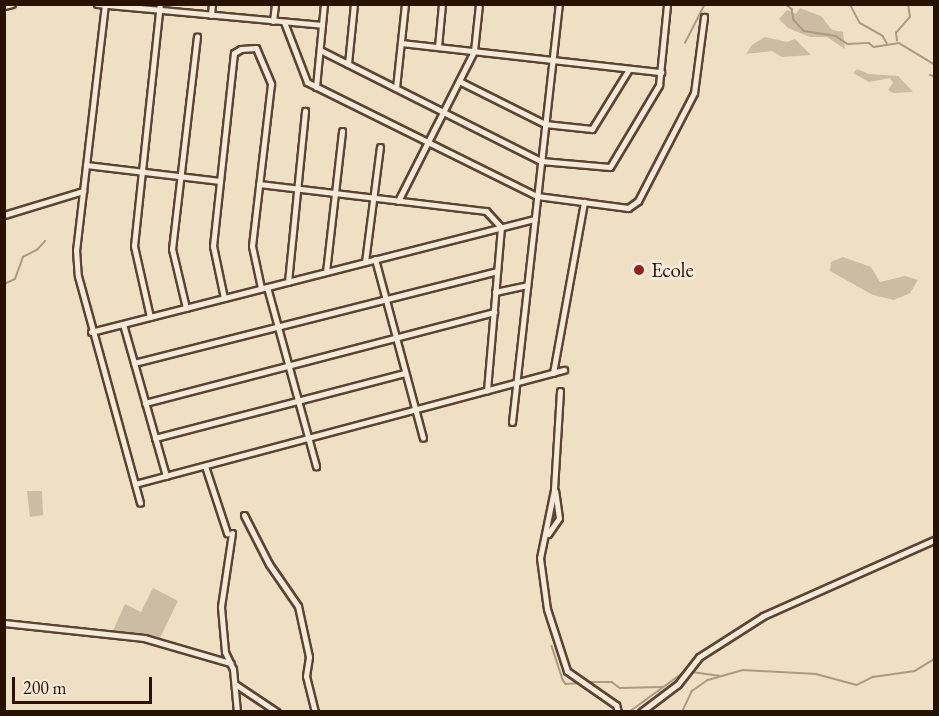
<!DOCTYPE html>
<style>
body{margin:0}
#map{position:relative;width:939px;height:716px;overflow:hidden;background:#efdfc5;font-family:"EB Garamond",serif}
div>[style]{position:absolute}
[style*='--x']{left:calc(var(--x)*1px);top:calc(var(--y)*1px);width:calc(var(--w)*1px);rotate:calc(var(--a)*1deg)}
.green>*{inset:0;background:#cdbca4}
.stream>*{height:1.5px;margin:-0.75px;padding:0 0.75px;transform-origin:0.75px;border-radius:0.75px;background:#ac9982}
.roads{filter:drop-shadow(2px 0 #5a4431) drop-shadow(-2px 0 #5a4431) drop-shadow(0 2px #5a4431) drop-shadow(0 -2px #5a4431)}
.minor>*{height:5px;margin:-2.5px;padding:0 2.5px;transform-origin:2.5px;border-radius:2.5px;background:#f5ead9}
.dots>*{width:16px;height:16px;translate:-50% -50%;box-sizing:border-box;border:3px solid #f5ead9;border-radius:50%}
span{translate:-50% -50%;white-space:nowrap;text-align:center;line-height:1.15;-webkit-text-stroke:6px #f5ead9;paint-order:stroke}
.poi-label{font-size:21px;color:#291100}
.left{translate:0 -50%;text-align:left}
.frame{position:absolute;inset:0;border:6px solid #291100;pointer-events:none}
.scale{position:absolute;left:12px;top:677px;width:140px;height:27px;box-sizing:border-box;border:3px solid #291100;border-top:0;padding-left:8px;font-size:18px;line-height:21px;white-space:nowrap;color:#291100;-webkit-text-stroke:4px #f5ead9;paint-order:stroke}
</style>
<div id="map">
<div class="green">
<div style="clip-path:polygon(800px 8px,821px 16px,832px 30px,843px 32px,845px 49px,827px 37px,810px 37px,788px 28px,779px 19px,787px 10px,796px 14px)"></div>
<div style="clip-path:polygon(765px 37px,787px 42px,795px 39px,811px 55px,782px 57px,772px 51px,746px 54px,752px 45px)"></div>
<div style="clip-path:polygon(857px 69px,869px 74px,898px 76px,913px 92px,893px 93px,888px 90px,893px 83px,890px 78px,869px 82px,853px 73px)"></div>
<div style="clip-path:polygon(843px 257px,871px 267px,880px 282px,905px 276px,918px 280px,910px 293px,894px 300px,873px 295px,830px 271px,831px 262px)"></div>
<div style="clip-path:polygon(27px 491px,42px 491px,43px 515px,30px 517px)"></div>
<div style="clip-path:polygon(153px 588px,178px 601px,158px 642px,112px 633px,125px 604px,141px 612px)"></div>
</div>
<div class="stream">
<div style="--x:786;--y:4;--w:8;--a:40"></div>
<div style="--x:792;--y:9;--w:11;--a:80"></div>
<div style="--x:794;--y:20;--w:15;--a:48"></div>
<div style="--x:804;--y:31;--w:32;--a:9"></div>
<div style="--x:836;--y:36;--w:14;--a:34"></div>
<div style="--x:848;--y:44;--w:21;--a:-3"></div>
<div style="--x:869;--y:43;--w:6;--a:39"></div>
<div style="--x:874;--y:47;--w:25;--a:-9"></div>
<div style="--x:899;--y:43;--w:41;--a:31"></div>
<div style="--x:850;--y:4;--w:21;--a:62"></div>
<div style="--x:860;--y:23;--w:26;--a:29"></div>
<div style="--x:883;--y:36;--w:8;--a:60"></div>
<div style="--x:897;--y:41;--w:8;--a:-97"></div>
<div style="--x:896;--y:33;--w:21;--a:-49"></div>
<div style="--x:910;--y:17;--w:13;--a:-99"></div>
<div style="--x:685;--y:43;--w:44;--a:-62.9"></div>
<div style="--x:930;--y:75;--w:4;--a:14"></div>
<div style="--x:4;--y:284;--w:12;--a:-24"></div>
<div style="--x:15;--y:279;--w:23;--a:-70"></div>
<div style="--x:23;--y:257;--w:16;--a:-27"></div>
<div style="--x:37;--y:250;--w:12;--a:-48"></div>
<div style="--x:552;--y:646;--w:36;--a:72"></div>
<div style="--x:563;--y:680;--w:5;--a:53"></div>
<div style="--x:566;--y:684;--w:15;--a:-4"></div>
<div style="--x:692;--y:672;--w:27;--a:8"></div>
<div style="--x:586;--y:682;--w:26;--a:0"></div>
<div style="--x:612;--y:682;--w:10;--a:37"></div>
<div style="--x:620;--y:688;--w:42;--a:-1.4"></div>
<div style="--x:463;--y:711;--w:1;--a:45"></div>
<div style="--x:629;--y:712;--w:68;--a:-36"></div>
<div style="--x:682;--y:712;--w:23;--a:-65"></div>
<div style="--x:692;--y:691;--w:19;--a:-35"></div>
<div style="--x:708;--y:680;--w:36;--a:-16"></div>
<div style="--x:743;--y:670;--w:73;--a:3.1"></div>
<div style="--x:816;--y:674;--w:42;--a:15"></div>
<div style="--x:857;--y:685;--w:18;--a:-27"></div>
<div style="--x:873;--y:677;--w:42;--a:-8.1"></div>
<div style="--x:915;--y:671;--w:22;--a:-32"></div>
</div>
<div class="roads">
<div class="minor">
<div style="--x:97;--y:4;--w:226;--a:5.3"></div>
<div style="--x:105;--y:4;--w:248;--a:96.7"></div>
<div style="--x:76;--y:250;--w:26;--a:86"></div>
<div style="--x:78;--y:276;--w:235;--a:74.7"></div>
<div style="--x:4;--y:6;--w:8;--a:-14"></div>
<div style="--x:211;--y:15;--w:11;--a:-85"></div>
<div style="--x:273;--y:21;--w:17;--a:-83"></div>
<div style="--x:284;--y:22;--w:64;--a:69"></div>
<div style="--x:307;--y:82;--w:257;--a:26.4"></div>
<div style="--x:537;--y:196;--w:92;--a:7.5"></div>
<div style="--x:628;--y:208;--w:12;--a:-35"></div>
<div style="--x:638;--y:201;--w:122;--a:-62.6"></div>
<div style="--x:694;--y:93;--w:77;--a:-82.5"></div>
<div style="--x:401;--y:43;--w:262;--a:6.4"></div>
<div style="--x:438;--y:47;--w:43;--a:-84.7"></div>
<div style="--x:320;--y:50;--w:247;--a:26.7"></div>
<div style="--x:541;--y:161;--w:69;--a:5"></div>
<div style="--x:610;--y:167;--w:96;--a:-59.1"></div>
<div style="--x:659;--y:85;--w:80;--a:-84.3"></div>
<div style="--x:348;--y:64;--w:60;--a:-84.3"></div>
<div style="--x:459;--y:81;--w:96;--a:26.6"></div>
<div style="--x:545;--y:124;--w:47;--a:6.1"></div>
<div style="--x:592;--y:129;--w:70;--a:-58.3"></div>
<div style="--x:316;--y:87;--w:83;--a:-84.5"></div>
<div style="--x:396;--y:88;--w:84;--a:-83.9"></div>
<div style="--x:86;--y:165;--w:135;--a:6.8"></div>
<div style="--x:259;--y:184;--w:229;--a:6.8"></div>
<div style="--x:486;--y:211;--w:22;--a:47"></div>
<div style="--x:501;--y:227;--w:164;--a:94.9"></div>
<div style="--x:398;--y:201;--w:168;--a:-63.1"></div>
<div style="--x:474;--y:51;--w:47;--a:-83.9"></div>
<div style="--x:4;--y:215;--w:83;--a:-16.9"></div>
<div style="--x:375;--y:259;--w:185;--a:75"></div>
<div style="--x:365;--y:262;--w:116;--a:-82.6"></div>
<div style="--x:326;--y:272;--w:142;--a:-83.5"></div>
<div style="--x:288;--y:282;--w:172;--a:-84.3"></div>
<div style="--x:267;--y:287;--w:186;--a:74.7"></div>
<div style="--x:495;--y:292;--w:33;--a:-12"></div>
<div style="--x:224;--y:298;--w:53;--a:-101.9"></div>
<div style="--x:213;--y:246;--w:194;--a:-83.8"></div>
<div style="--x:234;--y:53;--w:8;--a:-30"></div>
<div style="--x:241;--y:49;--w:15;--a:-4"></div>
<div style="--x:256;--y:48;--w:39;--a:67"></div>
<div style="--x:271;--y:84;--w:163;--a:96.7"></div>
<div style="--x:252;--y:246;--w:43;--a:77.9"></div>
<div style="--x:186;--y:308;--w:61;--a:-103.3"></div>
<div style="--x:172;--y:249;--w:214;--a:-83.3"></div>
<div style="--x:150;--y:317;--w:73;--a:-102.7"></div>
<div style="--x:134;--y:246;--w:243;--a:-83.9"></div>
<div style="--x:123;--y:324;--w:158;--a:74.2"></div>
<div style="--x:91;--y:332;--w:458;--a:-14.3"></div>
<div style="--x:134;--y:363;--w:374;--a:-14.2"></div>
<div style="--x:553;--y:373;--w:174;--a:-79.7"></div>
<div style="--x:560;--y:391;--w:99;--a:93.5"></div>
<div style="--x:554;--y:490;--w:69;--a:101.6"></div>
<div style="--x:540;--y:558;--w:51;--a:82.2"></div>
<div style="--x:547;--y:609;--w:65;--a:72.1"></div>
<div style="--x:567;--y:671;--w:60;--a:34.8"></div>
<div style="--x:616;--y:705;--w:7;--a:74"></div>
<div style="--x:145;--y:403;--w:361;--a:-14.6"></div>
<div style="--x:512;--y:422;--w:421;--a:-83.6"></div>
<div style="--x:155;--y:438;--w:258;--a:-14.6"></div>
<div style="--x:205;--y:466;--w:71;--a:71.8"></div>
<div style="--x:135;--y:484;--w:444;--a:-14.9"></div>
<div style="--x:244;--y:515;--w:55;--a:63"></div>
<div style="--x:269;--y:564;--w:51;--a:55.4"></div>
<div style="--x:298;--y:606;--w:52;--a:77.8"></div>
<div style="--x:309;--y:657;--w:19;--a:99"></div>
<div style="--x:306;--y:676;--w:37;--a:76"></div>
<div style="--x:232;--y:533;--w:75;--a:98.5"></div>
<div style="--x:221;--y:607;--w:45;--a:84.9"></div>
<div style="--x:225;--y:652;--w:19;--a:65"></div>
<div style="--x:233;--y:669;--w:43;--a:84.7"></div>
<div style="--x:548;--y:534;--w:19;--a:-55"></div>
<div style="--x:559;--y:518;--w:27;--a:-98"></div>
<div style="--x:4;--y:623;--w:141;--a:6.1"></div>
<div style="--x:144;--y:638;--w:90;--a:16.2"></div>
<div style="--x:235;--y:684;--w:50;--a:33.7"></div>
<div style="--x:641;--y:712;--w:46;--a:-37.1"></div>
<div style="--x:678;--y:684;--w:34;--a:-52"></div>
<div style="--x:699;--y:657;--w:76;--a:-32.6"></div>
<div style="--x:763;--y:616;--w:187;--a:-24"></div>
</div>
</div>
<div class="dots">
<div style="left:639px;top:270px;background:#8f2418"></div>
</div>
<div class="poi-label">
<span class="left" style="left:651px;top:270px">Ecole</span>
</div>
<div class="frame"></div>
<div class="scale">200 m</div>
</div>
